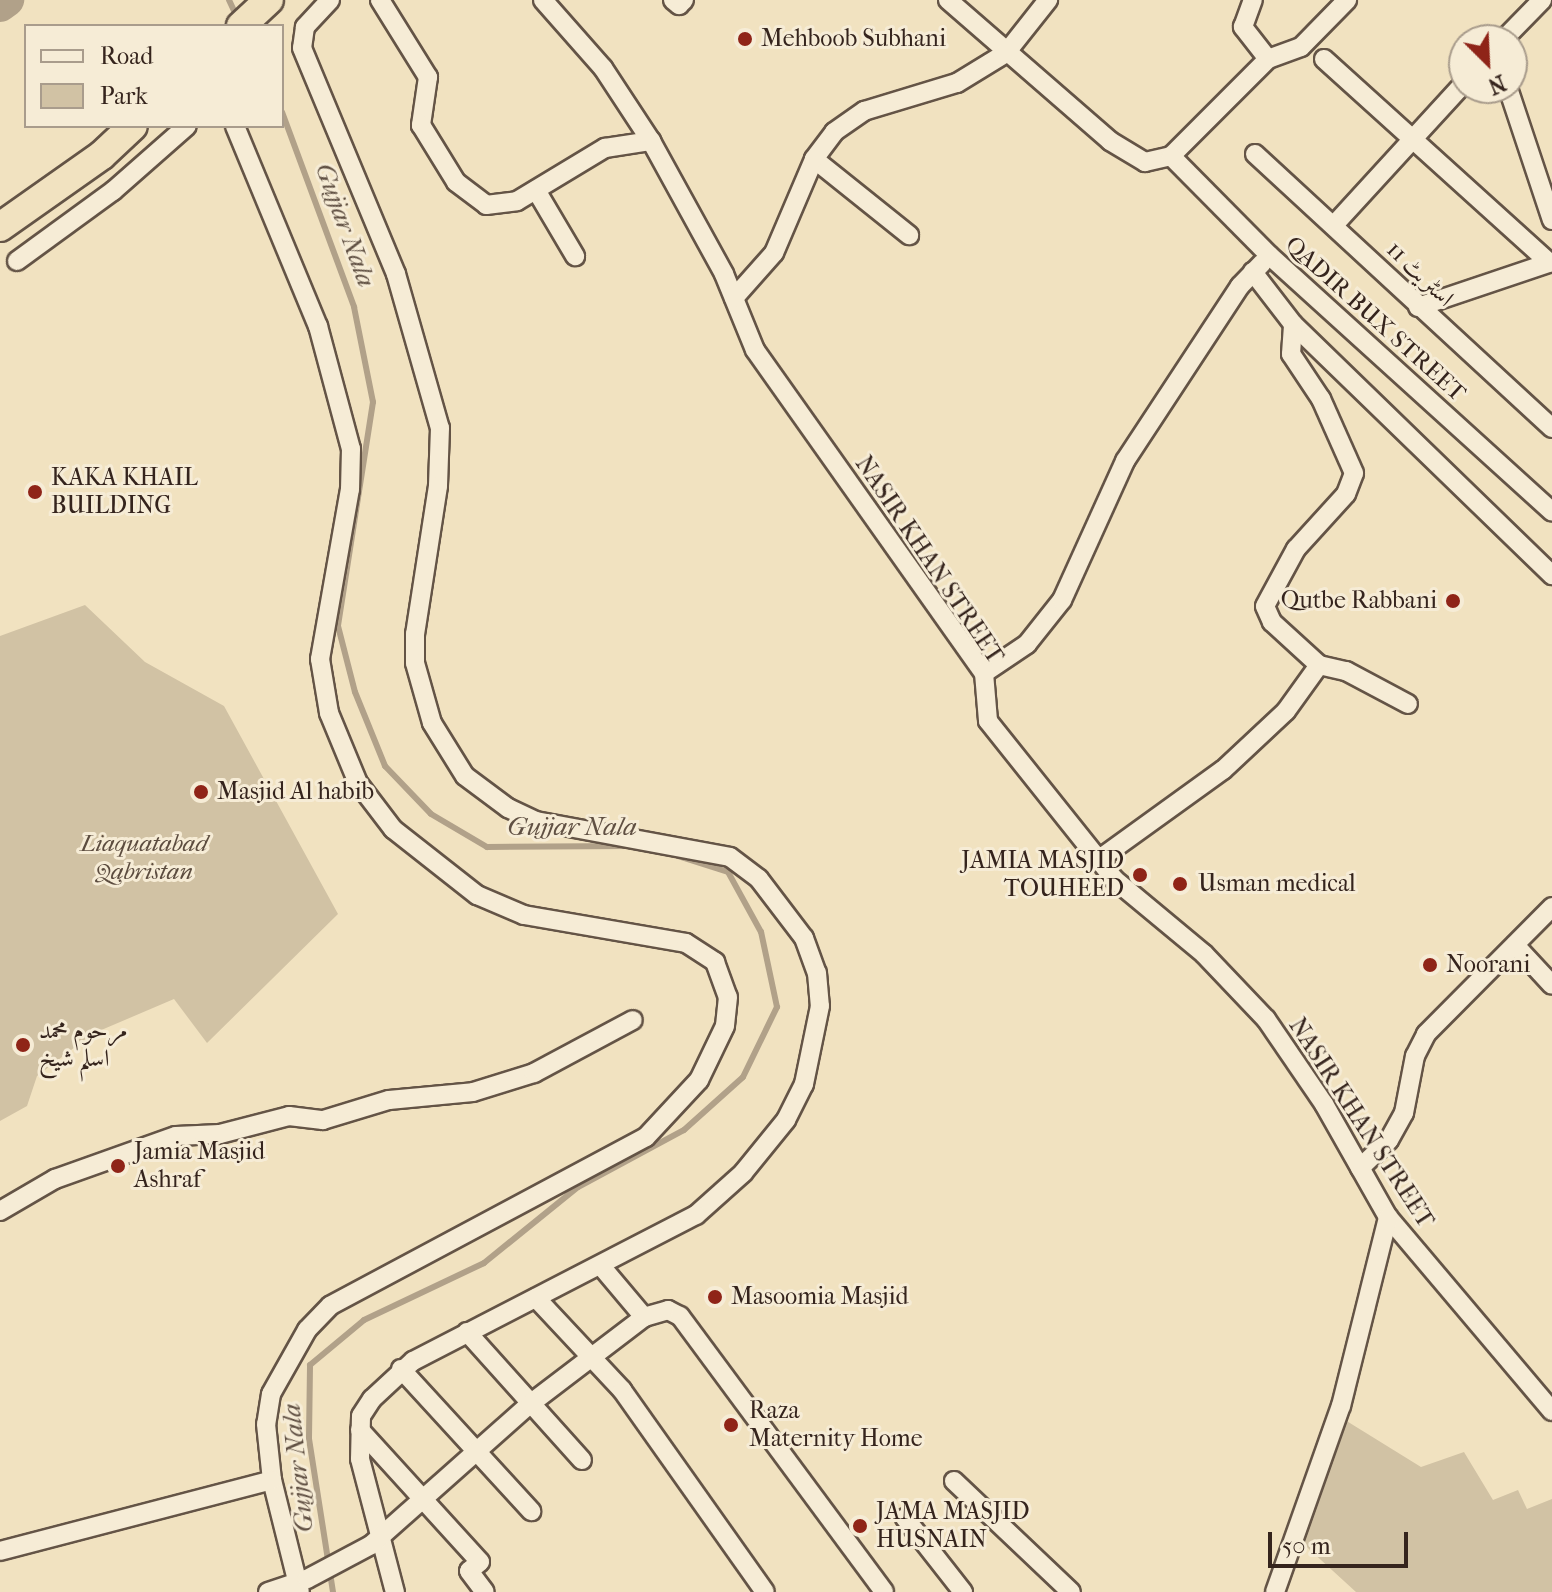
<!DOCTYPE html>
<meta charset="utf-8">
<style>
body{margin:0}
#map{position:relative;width:1552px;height:1592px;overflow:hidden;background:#f1e2c0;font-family:"IM FELL French Canon",Amiri,serif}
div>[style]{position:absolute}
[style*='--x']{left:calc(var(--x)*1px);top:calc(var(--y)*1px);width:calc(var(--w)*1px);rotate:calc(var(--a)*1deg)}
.green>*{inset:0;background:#d1c2a4}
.stream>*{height:6px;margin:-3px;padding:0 3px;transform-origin:3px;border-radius:3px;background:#b1a189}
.river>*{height:34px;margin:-17px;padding:0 17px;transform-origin:17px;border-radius:17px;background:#b1a189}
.roads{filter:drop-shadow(2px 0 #645446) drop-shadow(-2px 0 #645446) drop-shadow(0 2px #645446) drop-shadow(0 -2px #645446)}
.minor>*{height:18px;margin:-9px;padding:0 9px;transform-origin:9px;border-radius:9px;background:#f6ecd6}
.highway>*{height:28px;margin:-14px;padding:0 14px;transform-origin:14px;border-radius:14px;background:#f1e2c0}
.dots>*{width:22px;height:22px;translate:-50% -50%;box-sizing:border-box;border:4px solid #f6ecd6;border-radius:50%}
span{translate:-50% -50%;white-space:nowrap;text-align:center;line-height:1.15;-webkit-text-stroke:6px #f6ecd6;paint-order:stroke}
.poi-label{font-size:24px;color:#35241d}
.left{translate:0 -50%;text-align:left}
.right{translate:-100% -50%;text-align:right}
.street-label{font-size:24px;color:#35241d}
.park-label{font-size:24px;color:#5c4c3f;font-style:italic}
.water-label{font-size:26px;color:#605043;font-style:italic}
.legend{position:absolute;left:24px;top:24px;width:260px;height:104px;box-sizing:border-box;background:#f6ecd6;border:2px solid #a99c8c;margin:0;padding:10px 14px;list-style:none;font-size:24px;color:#35241d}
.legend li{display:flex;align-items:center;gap:16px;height:40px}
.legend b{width:40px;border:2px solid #a99c8c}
.north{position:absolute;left:1448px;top:24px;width:80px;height:80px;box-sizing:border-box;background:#f6ecd6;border:2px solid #a99c8c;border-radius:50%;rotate:156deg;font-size:22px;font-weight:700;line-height:32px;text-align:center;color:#35241d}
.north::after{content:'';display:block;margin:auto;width:28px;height:36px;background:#8f2418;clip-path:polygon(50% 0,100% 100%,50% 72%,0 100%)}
.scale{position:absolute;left:1268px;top:1532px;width:140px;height:36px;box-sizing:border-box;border:4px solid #35241d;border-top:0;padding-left:10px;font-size:24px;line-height:28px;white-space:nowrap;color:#35241d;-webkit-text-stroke:6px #f6ecd6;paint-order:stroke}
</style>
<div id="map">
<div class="green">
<div style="clip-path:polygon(85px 605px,145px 662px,224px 706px,338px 914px,207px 1043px,174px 999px,92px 1034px,37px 1076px,27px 1106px,0 1121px,0 636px)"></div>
<div style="clip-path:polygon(1345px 1420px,1421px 1467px,1464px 1452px,1493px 1500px,1518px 1490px,1527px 1509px,1552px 1499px,1552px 1592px,1356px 1592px,1298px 1539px)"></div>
</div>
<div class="stream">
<div style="--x:229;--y:0;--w:21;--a:65"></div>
<div style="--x:282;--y:112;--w:208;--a:69.7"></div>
<div style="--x:354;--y:307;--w:97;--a:78.7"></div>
<div style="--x:373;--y:402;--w:227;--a:98.9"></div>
<div style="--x:338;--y:626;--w:68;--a:75.6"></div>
<div style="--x:355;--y:692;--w:80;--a:67.9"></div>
<div style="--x:385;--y:766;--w:66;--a:46.2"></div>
<div style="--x:431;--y:814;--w:65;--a:30.5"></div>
<div style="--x:487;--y:847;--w:141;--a:-0.4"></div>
<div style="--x:333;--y:1592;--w:156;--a:-98.9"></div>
<div style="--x:309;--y:1438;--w:73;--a:-89.2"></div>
<div style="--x:310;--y:1365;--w:70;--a:-39.8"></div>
<div style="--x:364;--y:1320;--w:133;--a:-25.4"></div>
<div style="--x:484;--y:1263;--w:121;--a:-39"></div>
<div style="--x:578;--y:1187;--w:120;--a:-28.3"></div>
<div style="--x:684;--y:1130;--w:79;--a:-41.9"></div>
<div style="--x:743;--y:1077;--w:78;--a:-64.1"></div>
<div style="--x:777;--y:1007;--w:77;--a:-102"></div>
<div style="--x:761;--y:932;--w:68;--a:-118.8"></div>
<div style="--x:728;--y:872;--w:52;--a:-162.3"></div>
</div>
<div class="river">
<div style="--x:0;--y:5;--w:9;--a:-36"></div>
</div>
<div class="roads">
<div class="minor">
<div style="--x:330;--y:0;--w:37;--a:133"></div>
<div style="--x:305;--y:27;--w:21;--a:98"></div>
<div style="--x:302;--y:48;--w:245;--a:67.4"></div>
<div style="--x:396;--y:274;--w:160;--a:74.1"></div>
<div style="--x:440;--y:428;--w:58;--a:92"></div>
<div style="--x:438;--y:486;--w:150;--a:98.8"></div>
<div style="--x:415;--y:634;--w:29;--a:90"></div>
<div style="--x:415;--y:663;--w:62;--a:74.2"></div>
<div style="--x:432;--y:723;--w:62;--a:58.1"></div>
<div style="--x:465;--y:776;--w:54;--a:36.7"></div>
<div style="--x:508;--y:808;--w:31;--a:25"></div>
<div style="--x:536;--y:821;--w:197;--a:10.5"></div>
<div style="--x:730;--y:857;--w:36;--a:37"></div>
<div style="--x:759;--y:879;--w:74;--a:52.7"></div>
<div style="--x:804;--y:938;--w:37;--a:70"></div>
<div style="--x:817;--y:973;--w:33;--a:85"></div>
<div style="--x:820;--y:1006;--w:80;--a:101.6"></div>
<div style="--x:804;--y:1084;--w:40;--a:116.6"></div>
<div style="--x:786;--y:1120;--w:68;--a:129.1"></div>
<div style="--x:743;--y:1173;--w:63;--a:138.2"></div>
<div style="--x:696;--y:1215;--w:318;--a:152.7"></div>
<div style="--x:413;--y:1361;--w:56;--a:137.2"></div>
<div style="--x:372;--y:1399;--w:20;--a:123"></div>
<div style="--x:361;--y:1416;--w:43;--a:91.3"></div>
<div style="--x:360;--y:1459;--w:138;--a:75.3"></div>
<div style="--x:380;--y:0;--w:91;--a:58.1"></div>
<div style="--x:428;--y:77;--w:49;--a:98.3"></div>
<div style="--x:421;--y:125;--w:67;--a:58.4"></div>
<div style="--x:456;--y:182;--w:38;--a:37"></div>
<div style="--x:486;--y:205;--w:31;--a:-7"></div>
<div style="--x:517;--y:201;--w:103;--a:-31.1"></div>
<div style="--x:605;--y:148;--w:47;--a:-8.7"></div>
<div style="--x:543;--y:0;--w:91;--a:48.6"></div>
<div style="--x:603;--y:68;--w:87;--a:56.7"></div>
<div style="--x:651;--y:141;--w:152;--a:61.2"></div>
<div style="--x:724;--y:274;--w:82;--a:67.8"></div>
<div style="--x:755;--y:350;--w:396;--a:54.7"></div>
<div style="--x:984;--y:673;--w:48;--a:85.2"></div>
<div style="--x:988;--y:721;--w:203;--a:51.4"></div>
<div style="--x:1115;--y:880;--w:116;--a:39.7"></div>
<div style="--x:1204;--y:954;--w:90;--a:46.4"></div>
<div style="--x:1266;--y:1019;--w:103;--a:55.7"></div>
<div style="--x:1324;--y:1104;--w:130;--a:60.5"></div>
<div style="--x:1388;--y:1217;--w:254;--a:49.8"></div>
<div style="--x:673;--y:0;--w:8;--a:40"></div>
<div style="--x:679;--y:5;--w:7;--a:-45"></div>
<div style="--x:948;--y:0;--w:215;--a:41"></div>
<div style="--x:1110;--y:141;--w:41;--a:31"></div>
<div style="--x:1145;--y:162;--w:27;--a:-13"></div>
<div style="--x:1171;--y:156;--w:137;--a:-45"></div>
<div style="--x:1268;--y:59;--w:41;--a:-128"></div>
<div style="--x:1243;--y:27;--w:29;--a:-70"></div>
<div style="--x:1503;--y:40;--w:56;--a:-45.7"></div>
<div style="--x:1268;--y:59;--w:35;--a:-20"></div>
<div style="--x:1301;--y:47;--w:66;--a:-45.6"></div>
<div style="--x:1324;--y:59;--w:304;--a:42.1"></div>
<div style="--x:1508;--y:88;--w:139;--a:71.6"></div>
<div style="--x:235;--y:126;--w:217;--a:67.5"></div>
<div style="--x:318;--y:326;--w:127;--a:75"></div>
<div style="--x:351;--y:449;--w:40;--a:91.4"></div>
<div style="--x:350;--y:489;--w:173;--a:100"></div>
<div style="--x:320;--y:659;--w:55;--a:80.5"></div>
<div style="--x:329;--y:713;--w:76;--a:67.5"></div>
<div style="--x:358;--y:783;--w:58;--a:52.7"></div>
<div style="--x:393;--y:829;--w:107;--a:38.2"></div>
<div style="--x:477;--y:895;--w:51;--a:23.1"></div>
<div style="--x:524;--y:915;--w:164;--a:9.8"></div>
<div style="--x:686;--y:943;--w:35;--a:33"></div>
<div style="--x:715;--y:962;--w:37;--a:70"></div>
<div style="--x:728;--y:997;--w:29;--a:96"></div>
<div style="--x:725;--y:1026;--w:60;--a:115.7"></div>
<div style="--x:699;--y:1080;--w:78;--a:132.9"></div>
<div style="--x:646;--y:1137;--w:358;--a:151.9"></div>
<div style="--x:330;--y:1306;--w:33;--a:134"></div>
<div style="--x:307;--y:1330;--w:73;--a:119.4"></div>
<div style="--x:271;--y:1394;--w:30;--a:99"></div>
<div style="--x:266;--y:1424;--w:56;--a:83.9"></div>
<div style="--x:272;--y:1480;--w:115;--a:76"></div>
<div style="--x:1255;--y:154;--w:404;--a:42.7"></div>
<div style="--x:1171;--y:156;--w:139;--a:45.3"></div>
<div style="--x:1269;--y:255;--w:382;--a:42.2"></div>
<div style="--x:814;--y:159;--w:122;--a:38.7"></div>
<div style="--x:536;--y:190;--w:77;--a:59.4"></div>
<div style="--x:1335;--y:224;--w:191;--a:-47.5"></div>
<div style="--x:17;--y:261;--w:119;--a:-36.1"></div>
<div style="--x:113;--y:191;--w:98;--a:-41.3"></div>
<div style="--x:734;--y:298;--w:60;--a:-48.4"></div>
<div style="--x:774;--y:253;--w:102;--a:-66.9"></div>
<div style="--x:814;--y:159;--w:34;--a:-53"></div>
<div style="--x:834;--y:132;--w:37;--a:-35"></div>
<div style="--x:864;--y:111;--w:97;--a:-16.8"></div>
<div style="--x:957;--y:83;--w:57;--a:-31.5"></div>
<div style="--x:1006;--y:53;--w:68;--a:-51.6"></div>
<div style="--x:1418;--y:307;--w:141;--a:-18.6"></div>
<div style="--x:1293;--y:324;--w:361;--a:44.1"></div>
<div style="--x:1319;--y:665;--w:28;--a:13"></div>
<div style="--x:1346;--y:671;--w:70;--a:28"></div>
<div style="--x:984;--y:673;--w:52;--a:-34"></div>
<div style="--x:1027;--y:644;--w:56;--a:-51.5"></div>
<div style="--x:1062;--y:600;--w:153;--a:-65.6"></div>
<div style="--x:1125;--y:461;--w:209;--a:-56.7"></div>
<div style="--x:1240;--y:286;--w:32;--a:-46"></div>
<div style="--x:1098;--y:860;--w:154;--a:-35.8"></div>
<div style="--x:1223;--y:770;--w:86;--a:-43.1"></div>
<div style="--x:1286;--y:711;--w:57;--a:-54.3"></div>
<div style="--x:1319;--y:665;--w:64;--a:-137.5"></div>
<div style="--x:1272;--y:622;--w:17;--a:-114"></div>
<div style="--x:1265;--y:606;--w:65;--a:-61.5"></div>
<div style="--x:1296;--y:549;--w:74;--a:-47.7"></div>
<div style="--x:1346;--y:494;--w:22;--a:-69"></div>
<div style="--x:1354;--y:473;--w:81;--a:-114"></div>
<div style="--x:1321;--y:399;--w:54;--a:-123.7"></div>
<div style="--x:1291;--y:354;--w:30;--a:-86"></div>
<div style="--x:1293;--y:324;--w:66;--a:-127.6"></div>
<div style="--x:1515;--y:945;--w:54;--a:47.2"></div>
<div style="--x:1360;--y:1168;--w:40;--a:-44"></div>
<div style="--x:1389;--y:1140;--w:31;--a:-61"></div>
<div style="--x:1404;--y:1113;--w:58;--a:-79.1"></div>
<div style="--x:1415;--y:1056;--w:25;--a:-63"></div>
<div style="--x:1426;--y:1034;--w:179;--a:-45.2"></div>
<div style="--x:0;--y:1211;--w:64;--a:-30.2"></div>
<div style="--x:55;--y:1179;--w:128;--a:-19.6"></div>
<div style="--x:176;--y:1136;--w:44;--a:-2.6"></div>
<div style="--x:220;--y:1134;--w:71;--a:-14.6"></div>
<div style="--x:289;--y:1116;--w:34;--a:7"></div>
<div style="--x:323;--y:1120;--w:69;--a:-16.9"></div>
<div style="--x:389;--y:1100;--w:84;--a:-5.4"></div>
<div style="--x:473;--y:1092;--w:64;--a:-17.3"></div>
<div style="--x:534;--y:1073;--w:112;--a:-28.2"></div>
<div style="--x:601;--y:1266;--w:67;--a:49.9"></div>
<div style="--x:536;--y:1298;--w:126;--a:46.9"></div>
<div style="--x:622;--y:1390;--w:247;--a:54.7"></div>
<div style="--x:467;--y:1332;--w:172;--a:48.1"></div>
<div style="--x:401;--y:1369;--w:193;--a:47.5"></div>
<div style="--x:360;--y:1430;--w:178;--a:47.7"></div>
<div style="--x:480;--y:1562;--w:14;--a:141"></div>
<div style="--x:469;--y:1571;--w:26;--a:53"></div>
<div style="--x:954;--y:1481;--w:161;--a:43.5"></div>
<div style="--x:905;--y:1518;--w:94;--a:51.9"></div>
<div style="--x:0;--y:1551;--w:281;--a:-14.6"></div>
<div style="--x:268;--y:1592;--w:41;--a:-18.4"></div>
<div style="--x:307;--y:1579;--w:72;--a:-28"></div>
<div style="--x:371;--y:1545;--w:213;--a:-41.6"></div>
<div style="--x:530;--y:1404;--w:143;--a:-37.3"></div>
<div style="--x:644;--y:1317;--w:25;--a:-16"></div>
<div style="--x:668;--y:1310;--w:13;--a:27"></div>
<div style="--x:680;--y:1316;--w:343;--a:53.5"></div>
<div style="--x:1275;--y:1592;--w:197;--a:-70.5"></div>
<div style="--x:1341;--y:1406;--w:195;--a:-76"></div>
</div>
<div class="highway">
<div style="--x:241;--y:26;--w:38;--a:-43"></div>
<div style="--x:0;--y:227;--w:125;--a:-35.2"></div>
<div style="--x:102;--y:155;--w:42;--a:-43.1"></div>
</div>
</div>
<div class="dots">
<div style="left:745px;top:39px;background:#8f2418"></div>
<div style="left:35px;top:492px;background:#8f2418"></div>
<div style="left:1453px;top:601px;background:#8f2418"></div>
<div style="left:201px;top:792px;background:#8f2418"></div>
<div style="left:1140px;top:875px;background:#8f2418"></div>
<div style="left:1180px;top:884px;background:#8f2418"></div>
<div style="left:1430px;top:965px;background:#8f2418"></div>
<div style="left:23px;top:1045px;background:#8f2418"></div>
<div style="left:118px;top:1166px;background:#8f2418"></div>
<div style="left:715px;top:1297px;background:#8f2418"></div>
<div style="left:731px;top:1425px;background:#8f2418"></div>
<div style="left:860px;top:1526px;background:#8f2418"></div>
</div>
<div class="poi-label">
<span class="left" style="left:761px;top:39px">Mehboob Subhani</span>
<span class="left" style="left:51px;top:492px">KAKA KHAIL<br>BUILDING</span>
<span class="right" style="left:1437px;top:601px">Qutbe Rabbani</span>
<span class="left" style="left:217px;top:792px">Masjid Al habib</span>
<span class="right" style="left:1124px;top:875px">JAMIA MASJID<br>TOUHEED</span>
<span class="left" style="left:1198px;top:884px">Usman medical</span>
<span class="left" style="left:1446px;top:965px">Noorani</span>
<span class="left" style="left:39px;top:1045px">مرحوم محمد<br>اسلم شیخ</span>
<span class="left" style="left:134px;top:1166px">Jamia Masjid<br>Ashraf</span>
<span class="left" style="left:731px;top:1297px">Masoomia Masjid</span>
<span class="left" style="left:749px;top:1425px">Raza<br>Maternity Home</span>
<span class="left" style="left:876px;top:1526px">JAMA MASJID<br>HUSNAIN</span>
</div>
<div class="street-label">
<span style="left:1420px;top:274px;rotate:44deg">اسٹریٹ 11</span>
<span style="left:1375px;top:319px;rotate:42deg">QADIR BUX STREET</span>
<span style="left:929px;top:560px;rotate:56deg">NASIR KHAN STREET</span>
<span style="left:1361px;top:1123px;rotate:57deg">NASIR KHAN STREET</span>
</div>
<div class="park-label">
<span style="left:144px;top:858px">Liaquatabad<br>Qabristan</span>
</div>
<div class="water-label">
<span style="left:345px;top:225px;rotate:70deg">Gujjar Nala</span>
<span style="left:572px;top:827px">Gujjar Nala</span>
<span style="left:298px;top:1468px;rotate:-96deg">Gujjar Nala</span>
</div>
<ul class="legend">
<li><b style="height:10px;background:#f6ecd6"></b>Road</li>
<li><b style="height:22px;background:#d1c2a4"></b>Park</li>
</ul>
<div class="north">N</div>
<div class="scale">50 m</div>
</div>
